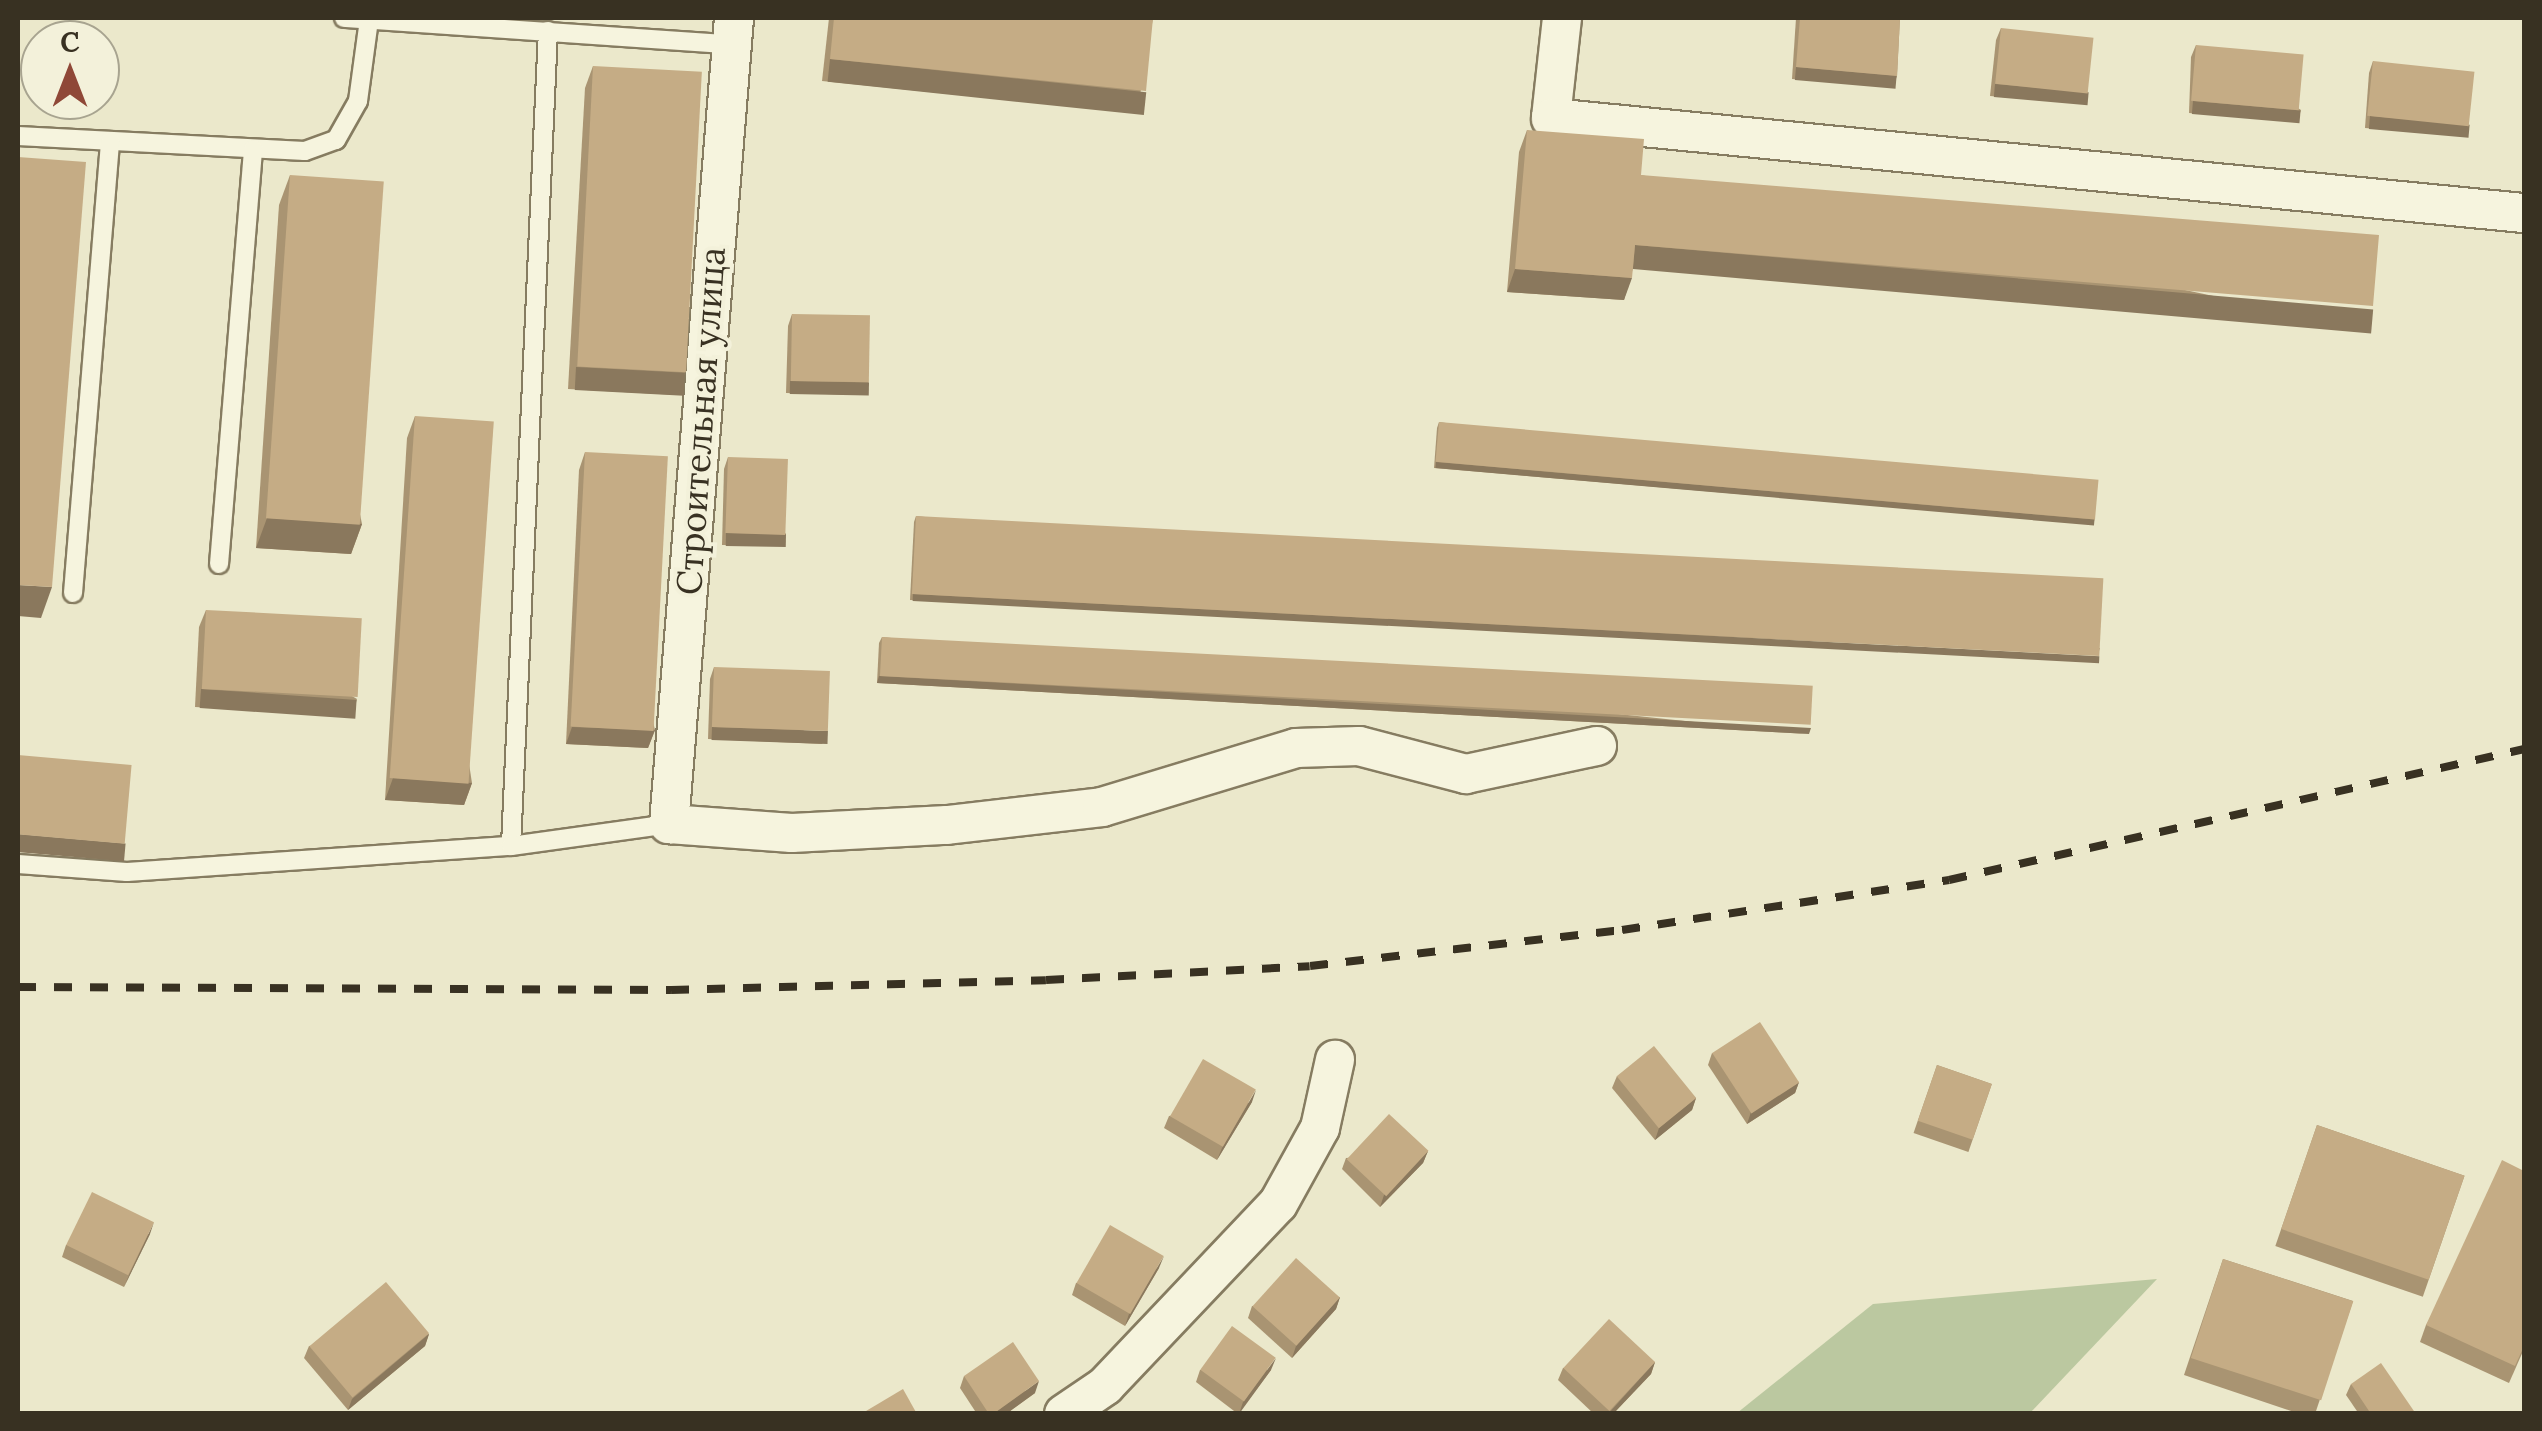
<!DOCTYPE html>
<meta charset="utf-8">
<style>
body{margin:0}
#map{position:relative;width:2542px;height:1431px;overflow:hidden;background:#ebe8cb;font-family:Lora,serif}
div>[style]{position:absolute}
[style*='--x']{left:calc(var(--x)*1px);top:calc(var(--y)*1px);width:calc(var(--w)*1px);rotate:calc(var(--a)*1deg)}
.green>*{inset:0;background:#bbc8a0}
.roads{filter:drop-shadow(2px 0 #867c61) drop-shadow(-2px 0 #867c61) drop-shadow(0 2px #867c61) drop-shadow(0 -2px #867c61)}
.service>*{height:18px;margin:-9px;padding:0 9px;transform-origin:9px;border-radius:9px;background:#f6f4de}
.minor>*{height:38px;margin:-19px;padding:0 19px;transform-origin:19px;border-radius:19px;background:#f6f4de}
.rail>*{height:8px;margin-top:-4px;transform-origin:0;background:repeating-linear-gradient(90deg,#383122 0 18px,transparent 0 36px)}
.wall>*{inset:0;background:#a99472;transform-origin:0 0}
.shaded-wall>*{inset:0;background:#8a785d;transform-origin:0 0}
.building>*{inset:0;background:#c5ac85;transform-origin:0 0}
span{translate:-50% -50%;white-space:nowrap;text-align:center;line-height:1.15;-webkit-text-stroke:8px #f3f1da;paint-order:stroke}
.street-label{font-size:35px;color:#383122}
.frame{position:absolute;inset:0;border:20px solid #383122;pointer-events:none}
.north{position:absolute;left:20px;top:20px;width:100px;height:100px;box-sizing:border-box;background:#f3f1da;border:2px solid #a8a490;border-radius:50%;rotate:0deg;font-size:28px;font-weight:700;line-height:40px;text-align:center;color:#383122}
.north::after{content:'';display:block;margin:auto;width:35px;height:45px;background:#8f4837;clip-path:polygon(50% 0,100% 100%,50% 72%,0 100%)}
</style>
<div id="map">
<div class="green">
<div style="clip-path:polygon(2157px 1279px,2030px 1413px,1737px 1413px,1873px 1304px)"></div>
</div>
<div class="roads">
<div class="service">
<div style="--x:344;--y:18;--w:387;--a:3.9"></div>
<div style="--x:18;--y:136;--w:287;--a:3"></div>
<div style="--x:305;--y:151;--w:33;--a:-20"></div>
<div style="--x:336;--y:140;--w:45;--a:-60.6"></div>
<div style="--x:358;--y:101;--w:82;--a:-82.3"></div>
<div style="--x:219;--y:564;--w:416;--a:-85.3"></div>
<div style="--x:73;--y:593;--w:453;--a:-85.3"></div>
<div style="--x:511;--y:846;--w:816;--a:-87.4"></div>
<div style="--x:18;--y:864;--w:109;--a:4.2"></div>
<div style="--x:127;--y:872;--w:385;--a:-3.9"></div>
<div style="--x:511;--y:846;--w:160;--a:-7.9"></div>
</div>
<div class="minor">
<div style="--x:734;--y:18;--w:809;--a:94.61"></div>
<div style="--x:669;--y:824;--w:123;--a:4.2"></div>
<div style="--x:792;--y:833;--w:155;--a:-3"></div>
<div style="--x:947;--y:825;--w:156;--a:-6.6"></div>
<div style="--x:1102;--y:807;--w:203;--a:-16.9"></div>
<div style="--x:1296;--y:748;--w:63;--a:-1.8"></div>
<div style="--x:1359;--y:746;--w:111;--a:14.7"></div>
<div style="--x:1466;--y:774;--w:134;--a:-12.1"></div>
<div style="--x:1562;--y:18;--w:101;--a:96.3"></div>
<div style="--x:1551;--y:118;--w:978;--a:5.58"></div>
<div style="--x:1064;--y:1414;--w:50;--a:-34.3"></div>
<div style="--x:1105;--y:1386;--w:251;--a:-46.5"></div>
<div style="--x:1278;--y:1204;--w:87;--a:-61.1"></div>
<div style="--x:1320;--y:1128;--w:70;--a:-77.6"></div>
</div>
</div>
<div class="rail">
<div style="--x:18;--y:987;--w:653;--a:0.26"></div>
<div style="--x:671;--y:990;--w:375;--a:-1.5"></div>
<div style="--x:1046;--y:980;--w:264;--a:-3"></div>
<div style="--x:1310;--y:966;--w:314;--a:-6.6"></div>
<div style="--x:1622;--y:930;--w:331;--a:-8.7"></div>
<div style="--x:1949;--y:880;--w:590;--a:-12.83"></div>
</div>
<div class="wall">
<div style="clip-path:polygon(829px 18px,1153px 18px,1137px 113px,822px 81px)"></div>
<div style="clip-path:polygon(1796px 18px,1900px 18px,1897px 76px,1893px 87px,1792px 79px)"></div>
<div style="clip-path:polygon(2001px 28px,2085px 104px,1990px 96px,1996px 40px)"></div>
<div style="clip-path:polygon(2196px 45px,2301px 110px,2297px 122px,2189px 113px,2191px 57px)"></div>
<div style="clip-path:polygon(2373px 61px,2465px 136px,2365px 128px,2369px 73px)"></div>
<div style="clip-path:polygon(593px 66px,685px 373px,677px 395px,568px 389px,585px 88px)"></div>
<div style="clip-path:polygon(1527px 130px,1641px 175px,2365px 328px,1633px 268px,1624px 300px,1507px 292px,1519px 152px)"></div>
<div style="clip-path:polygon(290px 175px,362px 524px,351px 554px,256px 548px,279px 205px)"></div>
<div style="clip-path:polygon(792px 314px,869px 383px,865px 395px,786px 393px,788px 326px)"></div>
<div style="clip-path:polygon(415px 416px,472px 783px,464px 805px,385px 800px,407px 438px)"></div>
<div style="clip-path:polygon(1439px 422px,2095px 518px,2093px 524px,1434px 468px,1437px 428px)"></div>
<div style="clip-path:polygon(585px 452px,655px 730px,648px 748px,566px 744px,579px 470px)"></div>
<div style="clip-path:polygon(728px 457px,786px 534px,782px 546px,722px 545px,724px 469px)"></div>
<div style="clip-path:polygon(916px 516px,2100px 648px,2098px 654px,910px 600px,914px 522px)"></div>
<div style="clip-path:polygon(206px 610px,357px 699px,351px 716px,195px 707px,199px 627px)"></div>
<div style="clip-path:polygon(882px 637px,1809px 734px,877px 683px,879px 643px)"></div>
<div style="clip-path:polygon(714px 667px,823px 744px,708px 739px,710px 679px)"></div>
<div style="clip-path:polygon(1712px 1053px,1799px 1082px,1795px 1093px,1747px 1124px,1708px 1065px)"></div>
<div style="left:1937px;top:1065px;width:58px;height:72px;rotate:19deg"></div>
<div style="clip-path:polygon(1617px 1076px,1696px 1098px,1692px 1110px,1655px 1140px,1612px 1088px)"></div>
<div style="clip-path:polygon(1252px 1102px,1217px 1160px,1164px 1128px,1169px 1116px)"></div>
<div style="left:2317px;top:1125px;width:156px;height:128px;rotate:19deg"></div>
<div style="clip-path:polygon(1428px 1151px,1423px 1163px,1380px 1207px,1342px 1169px,1346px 1158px)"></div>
<div style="clip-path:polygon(2524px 1171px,2524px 1349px,2509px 1383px,2420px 1342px,2426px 1325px)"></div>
<div style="clip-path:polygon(150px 1234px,124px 1287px,62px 1257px,66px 1245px)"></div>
<div style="clip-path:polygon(2223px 1259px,2353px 1301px,2315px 1414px,2300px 1414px,2184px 1375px)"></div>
<div style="clip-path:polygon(1159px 1268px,1125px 1326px,1072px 1295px,1076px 1283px)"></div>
<div style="clip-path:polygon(1340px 1297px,1336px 1309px,1292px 1358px,1248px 1318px,1252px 1306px)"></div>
<div style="clip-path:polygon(429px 1334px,425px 1346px,348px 1410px,304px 1358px,309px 1346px)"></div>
<div style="clip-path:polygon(1655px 1362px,1651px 1374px,1613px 1414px,1594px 1414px,1558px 1380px,1563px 1368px)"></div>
<div style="clip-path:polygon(1200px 1370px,1271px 1370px,1238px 1414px,1196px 1382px)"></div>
<div style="clip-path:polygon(964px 1376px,1035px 1393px,1006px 1414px,977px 1414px,960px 1388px)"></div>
<div style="clip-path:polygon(2351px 1384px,2416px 1414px,2359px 1414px,2346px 1395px)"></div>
</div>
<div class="shaded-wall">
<div style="left:830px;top:59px;width:318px;height:23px;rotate:6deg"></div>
<div style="left:1796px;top:67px;width:101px;height:13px;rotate:5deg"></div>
<div style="left:1995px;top:84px;width:94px;height:13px;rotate:5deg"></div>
<div style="left:2193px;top:101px;width:108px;height:13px;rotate:5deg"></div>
<div style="left:2370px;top:116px;width:100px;height:13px;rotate:5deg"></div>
<div style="left:1635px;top:245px;width:741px;height:24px;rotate:5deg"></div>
<div style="clip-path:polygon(1515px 269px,1632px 278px,1624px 300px,1507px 292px)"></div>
<div style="left:576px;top:367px;width:109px;height:23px;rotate:3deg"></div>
<div style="left:790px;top:381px;width:79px;height:13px;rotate:1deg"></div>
<div style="left:1436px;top:462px;width:661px;height:6px;rotate:5deg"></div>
<div style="clip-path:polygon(267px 518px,362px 524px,351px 554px,256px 548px)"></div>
<div style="left:726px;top:533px;width:60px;height:13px;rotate:1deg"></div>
<div style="clip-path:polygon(18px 585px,52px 587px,41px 618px,18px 616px)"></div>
<div style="left:913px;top:594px;width:1188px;height:7px;rotate:3deg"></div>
<div style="clip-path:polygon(879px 676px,1811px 728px,1809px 734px,877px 683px)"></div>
<div style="left:201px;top:689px;width:156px;height:19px;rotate:4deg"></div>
<div style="clip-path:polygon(572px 727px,655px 730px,648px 748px,566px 744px)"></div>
<div style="left:712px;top:727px;width:116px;height:13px;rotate:2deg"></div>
<div style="clip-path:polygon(393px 778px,472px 783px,464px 805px,385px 800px)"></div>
<div style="left:18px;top:834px;width:108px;height:18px;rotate:5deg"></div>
<div style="clip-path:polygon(1799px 1082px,1795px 1093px,1747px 1124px,1751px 1112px)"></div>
<div style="clip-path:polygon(1256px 1090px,1252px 1102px,1217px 1160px,1222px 1148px)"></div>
<div style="clip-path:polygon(1696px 1098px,1692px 1110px,1655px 1140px,1659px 1128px)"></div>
<div style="clip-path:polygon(1428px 1151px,1423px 1163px,1380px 1207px,1384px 1195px)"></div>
<div style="clip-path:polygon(154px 1222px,150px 1234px,124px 1287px,129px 1275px)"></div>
<div style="clip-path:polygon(1164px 1256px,1159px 1268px,1125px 1326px,1129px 1314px)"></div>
<div style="clip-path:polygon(1340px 1297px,1336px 1309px,1292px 1358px,1296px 1346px)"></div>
<div style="clip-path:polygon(429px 1334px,425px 1346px,348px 1410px,352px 1399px)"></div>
<div style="clip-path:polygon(1276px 1358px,1271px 1370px,1239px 1414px,1243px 1402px)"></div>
<div style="clip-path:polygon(1655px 1362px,1651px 1374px,1613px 1414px,1608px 1414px)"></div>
<div style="clip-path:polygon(1039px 1381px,1035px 1393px,1006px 1414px,993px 1414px)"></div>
</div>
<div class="building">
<div style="clip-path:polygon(834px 18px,1153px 18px,1146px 91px,830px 59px)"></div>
<div style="clip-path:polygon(1800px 18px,1900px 18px,1897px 76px,1796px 67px)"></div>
<div style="left:2001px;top:28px;width:93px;height:56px;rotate:6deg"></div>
<div style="left:2196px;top:45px;width:108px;height:56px;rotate:5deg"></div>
<div style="left:2373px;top:61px;width:102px;height:55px;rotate:6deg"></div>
<div style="left:593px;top:66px;width:109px;height:301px;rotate:3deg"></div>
<div style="clip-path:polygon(1527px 130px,1644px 139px,1641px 175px,2379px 235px,2373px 306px,1635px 245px,1632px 278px,1515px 269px)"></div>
<div style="clip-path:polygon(18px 157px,86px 162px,52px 587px,18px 585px)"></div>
<div style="left:290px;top:175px;width:94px;height:344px;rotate:4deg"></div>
<div style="left:792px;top:314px;width:78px;height:67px;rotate:1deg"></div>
<div style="left:415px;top:416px;width:79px;height:363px;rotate:4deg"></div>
<div style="left:1439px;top:422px;width:662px;height:40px;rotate:5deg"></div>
<div style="left:585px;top:452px;width:83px;height:275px;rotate:3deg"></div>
<div style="left:728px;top:457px;width:60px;height:76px;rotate:2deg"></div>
<div style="left:916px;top:516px;width:1189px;height:78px;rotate:3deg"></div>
<div style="left:206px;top:610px;width:156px;height:79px;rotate:3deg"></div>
<div style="left:882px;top:637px;width:932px;height:39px;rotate:3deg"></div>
<div style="left:714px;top:667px;width:116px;height:60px;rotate:2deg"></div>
<div style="left:18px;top:755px;width:114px;height:79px;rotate:5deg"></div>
<div style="left:1760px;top:1022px;width:72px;height:57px;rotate:57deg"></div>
<div style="left:1654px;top:1046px;width:67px;height:48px;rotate:51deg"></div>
<div style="left:1203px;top:1059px;width:61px;height:66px;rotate:30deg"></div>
<div style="left:1937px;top:1065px;width:58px;height:59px;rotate:19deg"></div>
<div style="left:1389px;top:1114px;width:54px;height:62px;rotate:43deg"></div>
<div style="left:2317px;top:1125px;width:156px;height:110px;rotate:19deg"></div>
<div style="clip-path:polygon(2502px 1160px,2524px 1171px,2524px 1346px,2515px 1366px,2426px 1325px)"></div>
<div style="left:92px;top:1192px;width:69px;height:59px;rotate:26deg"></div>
<div style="left:1110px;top:1225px;width:62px;height:67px;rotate:30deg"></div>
<div style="left:1296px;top:1258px;width:59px;height:65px;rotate:42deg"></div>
<div style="left:2223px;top:1259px;width:137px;height:104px;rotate:18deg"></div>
<div style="left:386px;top:1282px;width:67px;height:100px;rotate:50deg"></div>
<div style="left:1609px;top:1319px;width:63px;height:67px;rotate:43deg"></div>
<div style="left:1232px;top:1326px;width:54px;height:54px;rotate:36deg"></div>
<div style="clip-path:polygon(1013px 1342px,1039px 1381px,993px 1414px,989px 1414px,964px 1376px)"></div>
<div style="clip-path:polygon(2381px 1363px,2416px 1414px,2371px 1414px,2351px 1384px)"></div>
<div style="clip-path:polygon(903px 1389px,917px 1414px,861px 1414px)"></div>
</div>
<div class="street-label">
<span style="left:701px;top:421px;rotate:-86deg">Строительная улица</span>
</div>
<div class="frame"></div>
<div class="north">С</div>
</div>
